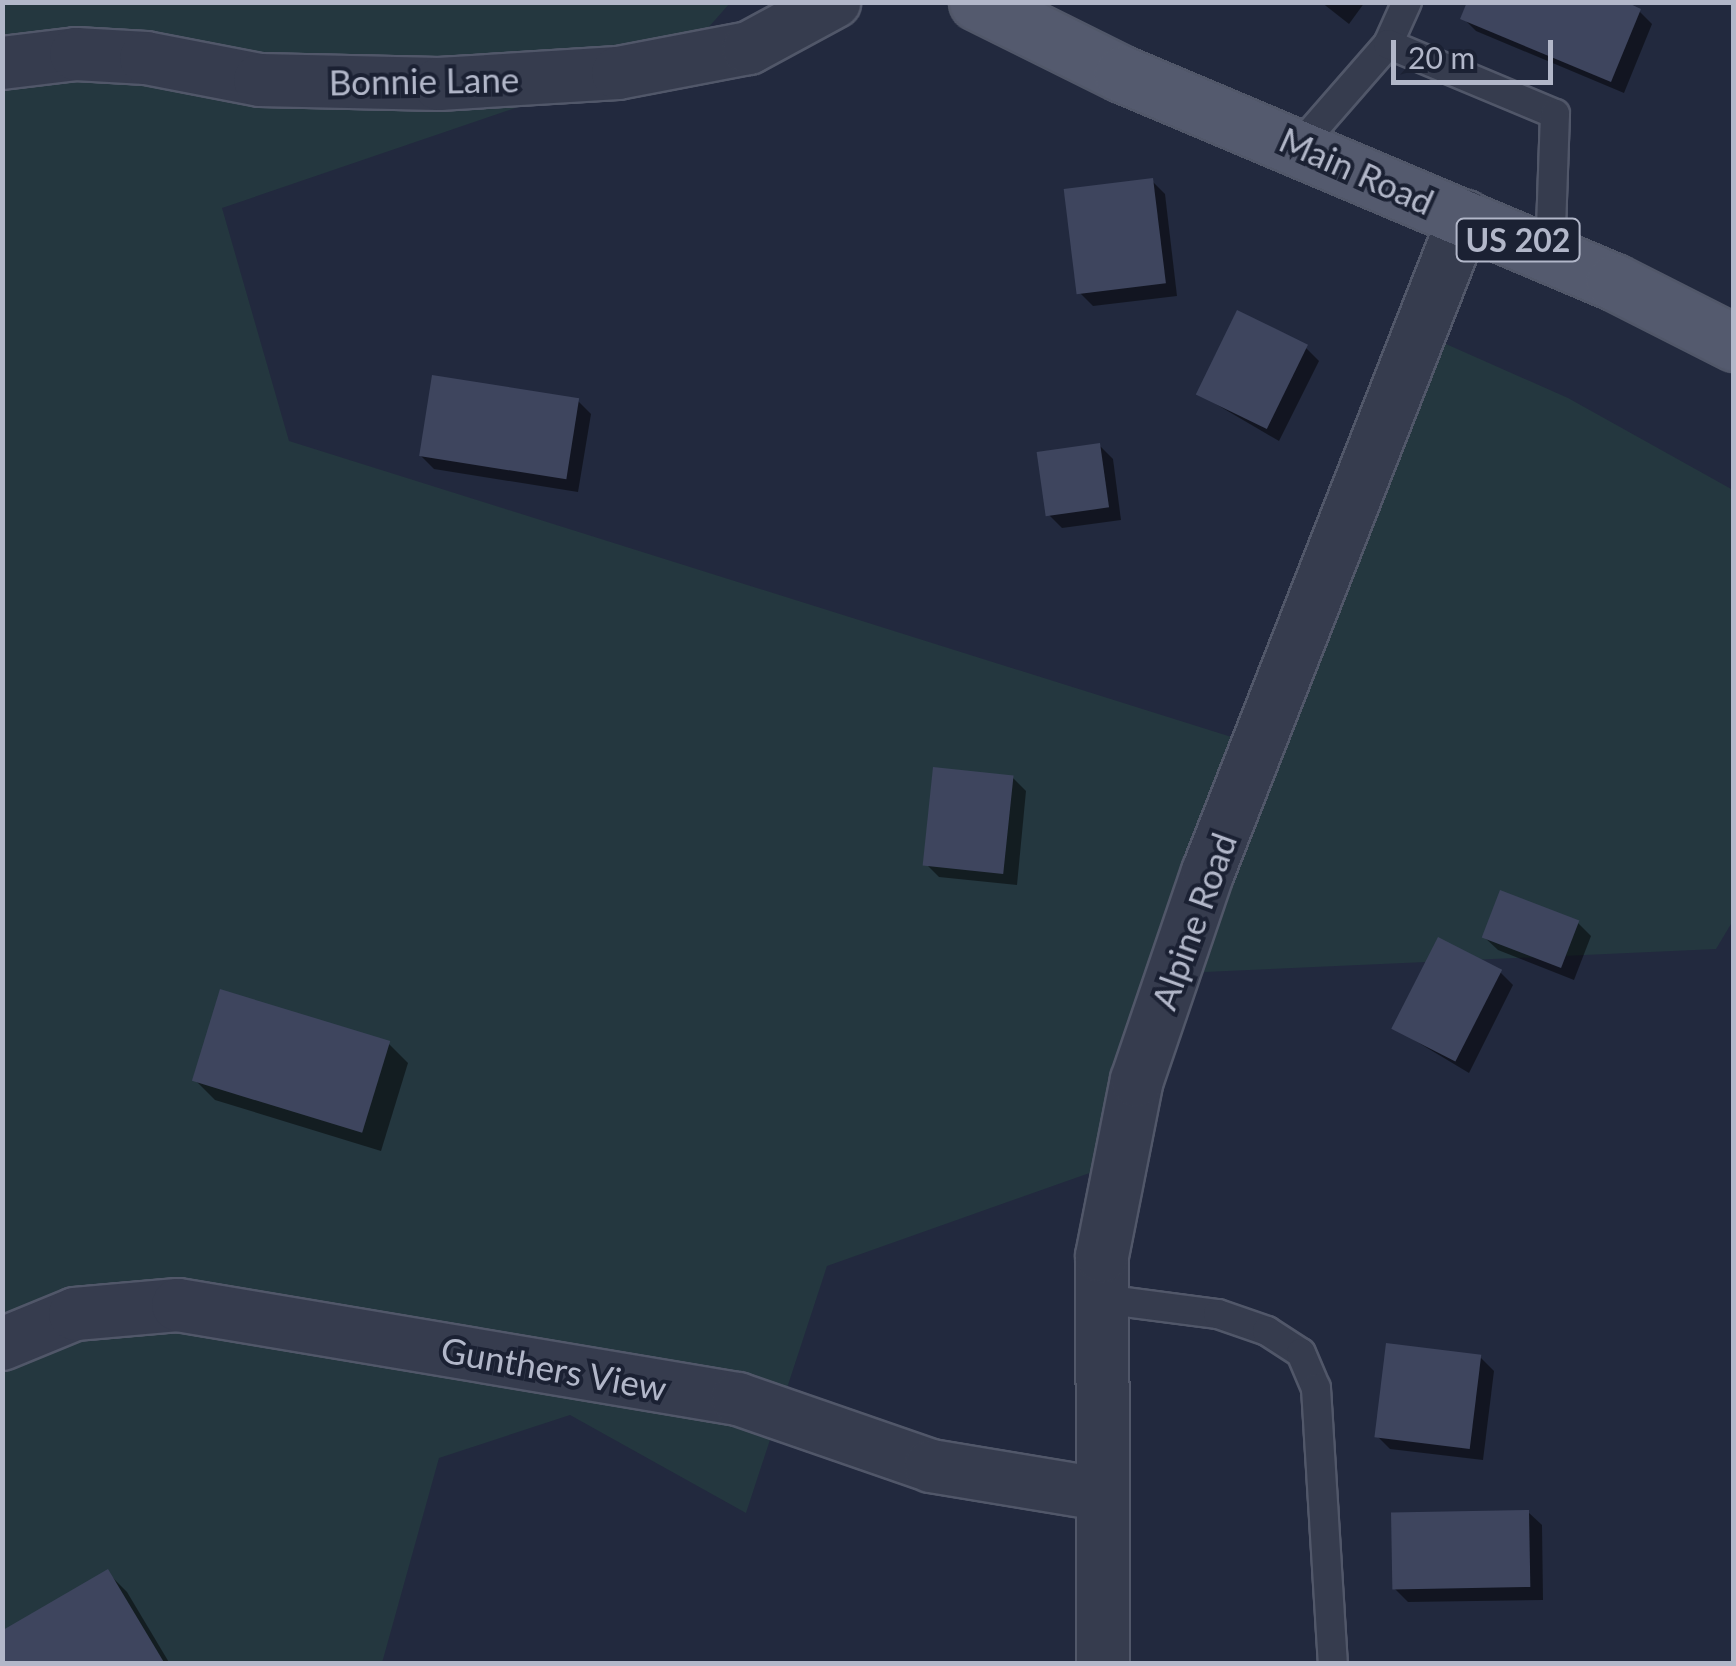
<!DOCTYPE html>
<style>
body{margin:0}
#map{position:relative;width:1736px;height:1666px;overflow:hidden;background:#22293e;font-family:Lato,sans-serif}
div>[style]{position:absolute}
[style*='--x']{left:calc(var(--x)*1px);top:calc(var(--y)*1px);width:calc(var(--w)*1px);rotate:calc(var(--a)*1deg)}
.green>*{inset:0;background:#24373f}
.shadow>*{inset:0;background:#0007}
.building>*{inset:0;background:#3e455e;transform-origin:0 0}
.roads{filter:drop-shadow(2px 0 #515769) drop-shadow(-2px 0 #515769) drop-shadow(0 2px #515769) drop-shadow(0 -2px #515769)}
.service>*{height:28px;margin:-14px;padding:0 14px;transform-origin:14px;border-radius:14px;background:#363c4e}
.minor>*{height:52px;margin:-26px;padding:0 26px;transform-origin:26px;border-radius:26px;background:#363c4e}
.primary>*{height:55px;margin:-27.5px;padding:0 27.5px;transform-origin:27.5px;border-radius:27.5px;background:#545a6e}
span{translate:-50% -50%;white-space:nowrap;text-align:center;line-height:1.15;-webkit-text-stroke:8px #1b2133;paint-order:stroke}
.shield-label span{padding:2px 8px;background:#1b2133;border:2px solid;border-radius:8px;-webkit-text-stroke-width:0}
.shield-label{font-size:32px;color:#b2b7c9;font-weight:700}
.street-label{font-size:35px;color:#b2b7c9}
.frame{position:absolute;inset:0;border:5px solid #b2b7c9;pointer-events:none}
.scale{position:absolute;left:1391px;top:40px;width:162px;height:45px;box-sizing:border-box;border:5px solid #b2b7c9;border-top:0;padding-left:12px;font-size:30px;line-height:35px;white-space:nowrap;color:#b2b7c9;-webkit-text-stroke:8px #1b2133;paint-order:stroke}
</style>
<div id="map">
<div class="green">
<div style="clip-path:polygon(3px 3px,730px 3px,700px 37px,618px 73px,222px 208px,289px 441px,1257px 745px,1428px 336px,1568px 398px,1733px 490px,1734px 919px,1716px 949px,1182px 973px,1132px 1158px,827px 1266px,746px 1513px,570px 1415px,439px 1458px,382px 1663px,3px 1664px)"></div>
</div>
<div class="shadow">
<div style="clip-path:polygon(1321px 2px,1365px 2px,1349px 24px)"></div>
<div style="clip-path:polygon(1639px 11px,1652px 24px,1624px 93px,1476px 31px,1463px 18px)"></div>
<div style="clip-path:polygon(1152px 181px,1165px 194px,1177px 296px,1093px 306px,1080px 293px)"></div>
<div style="clip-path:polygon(1306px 348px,1319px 361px,1279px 441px,1197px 393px)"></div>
<div style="clip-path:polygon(578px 401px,591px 414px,578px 492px,434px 469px,421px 456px)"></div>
<div style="clip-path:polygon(1099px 445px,1113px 459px,1121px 520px,1062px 528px,1049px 515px)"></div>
<div style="clip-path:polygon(1013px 778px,1026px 791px,1017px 885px,939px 877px,926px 864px)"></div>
<div style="clip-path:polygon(1578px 923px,1591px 936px,1574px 980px,1498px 950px,1484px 937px)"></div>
<div style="clip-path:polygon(1500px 972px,1513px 985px,1469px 1073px,1394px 1028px)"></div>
<div style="clip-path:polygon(388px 1043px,408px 1063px,381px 1151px,215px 1100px,195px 1080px)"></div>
<div style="clip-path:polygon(1480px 1357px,1494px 1371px,1483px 1460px,1390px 1449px,1377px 1436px)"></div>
<div style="clip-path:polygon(1528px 1512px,1542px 1525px,1543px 1600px,1408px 1602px,1394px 1588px)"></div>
<div style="clip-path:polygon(107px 1572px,127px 1592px,170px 1664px,2px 1664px,2px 1633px)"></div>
</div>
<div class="building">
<div style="clip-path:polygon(1467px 2px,1626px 2px,1641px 9px,1611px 82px,1460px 19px)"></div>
<div style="left:1153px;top:178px;width:106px;height:90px;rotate:83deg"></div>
<div style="left:1237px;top:310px;width:79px;height:94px;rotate:26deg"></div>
<div style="left:432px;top:375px;width:149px;height:82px;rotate:9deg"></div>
<div style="left:1100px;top:443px;width:65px;height:64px;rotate:82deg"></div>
<div style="left:933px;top:767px;width:81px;height:99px;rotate:6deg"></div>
<div style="left:1500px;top:890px;width:85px;height:51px;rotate:21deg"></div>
<div style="left:1438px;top:937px;width:72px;height:103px;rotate:27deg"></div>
<div style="left:220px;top:989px;width:178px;height:96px;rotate:17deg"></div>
<div style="left:1386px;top:1343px;width:96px;height:95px;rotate:7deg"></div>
<div style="left:1529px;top:1510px;width:77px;height:138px;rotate:89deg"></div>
<div style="clip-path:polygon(108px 1569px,165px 1664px,3px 1664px,3px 1630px)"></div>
</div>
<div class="roads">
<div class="service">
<div style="--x:1388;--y:44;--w:46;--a:-65.7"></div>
<div style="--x:1300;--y:145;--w:134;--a:-48.9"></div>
<div style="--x:1388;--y:44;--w:181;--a:22.7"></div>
<div style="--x:1555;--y:114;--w:140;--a:92"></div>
<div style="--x:1102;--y:1299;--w:117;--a:7.4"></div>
<div style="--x:1218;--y:1314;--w:52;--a:19.1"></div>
<div style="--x:1267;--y:1331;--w:40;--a:32.9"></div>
<div style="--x:1301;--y:1353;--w:38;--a:67"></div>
<div style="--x:1316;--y:1388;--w:277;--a:86.5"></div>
</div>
<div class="minor">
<div style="--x:2;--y:63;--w:75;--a:-6.9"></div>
<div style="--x:76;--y:54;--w:70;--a:3.3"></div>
<div style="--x:146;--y:58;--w:116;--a:10.9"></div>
<div style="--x:260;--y:80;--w:179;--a:1.3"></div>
<div style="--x:439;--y:84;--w:179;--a:-3.5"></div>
<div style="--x:618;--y:73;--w:133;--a:-10.8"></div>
<div style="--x:749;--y:48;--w:97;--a:-28.4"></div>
<div style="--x:2;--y:1344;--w:79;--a:-22.3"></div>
<div style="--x:75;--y:1314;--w:103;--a:-5"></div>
<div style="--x:178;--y:1305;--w:568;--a:9.53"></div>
<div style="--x:738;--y:1399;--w:204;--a:19.1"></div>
<div style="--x:931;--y:1466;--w:172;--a:9.4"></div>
<div style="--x:1103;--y:1664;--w:408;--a:-90.1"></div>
<div style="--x:1102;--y:1256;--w:179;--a:-78.8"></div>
<div style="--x:1137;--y:1080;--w:220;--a:-71.2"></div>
<div style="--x:1208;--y:872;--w:704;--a:-68.58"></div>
</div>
<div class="primary">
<div style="--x:977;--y:2;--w:162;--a:26.4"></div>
<div style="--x:1122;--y:74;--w:534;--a:22.92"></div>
<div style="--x:1614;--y:282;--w:135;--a:26.9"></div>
</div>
</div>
<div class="shield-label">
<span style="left:1518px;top:240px">US 202</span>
</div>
<div class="street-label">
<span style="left:424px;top:80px;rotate:-1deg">Bonnie Lane</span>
<span style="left:1357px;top:170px;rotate:24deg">Main Road</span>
<span style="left:1193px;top:921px;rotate:-70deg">Alpine Road</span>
<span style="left:554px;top:1368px;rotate:10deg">Gunthers View</span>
</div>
<div class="frame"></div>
<div class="scale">20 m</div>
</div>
